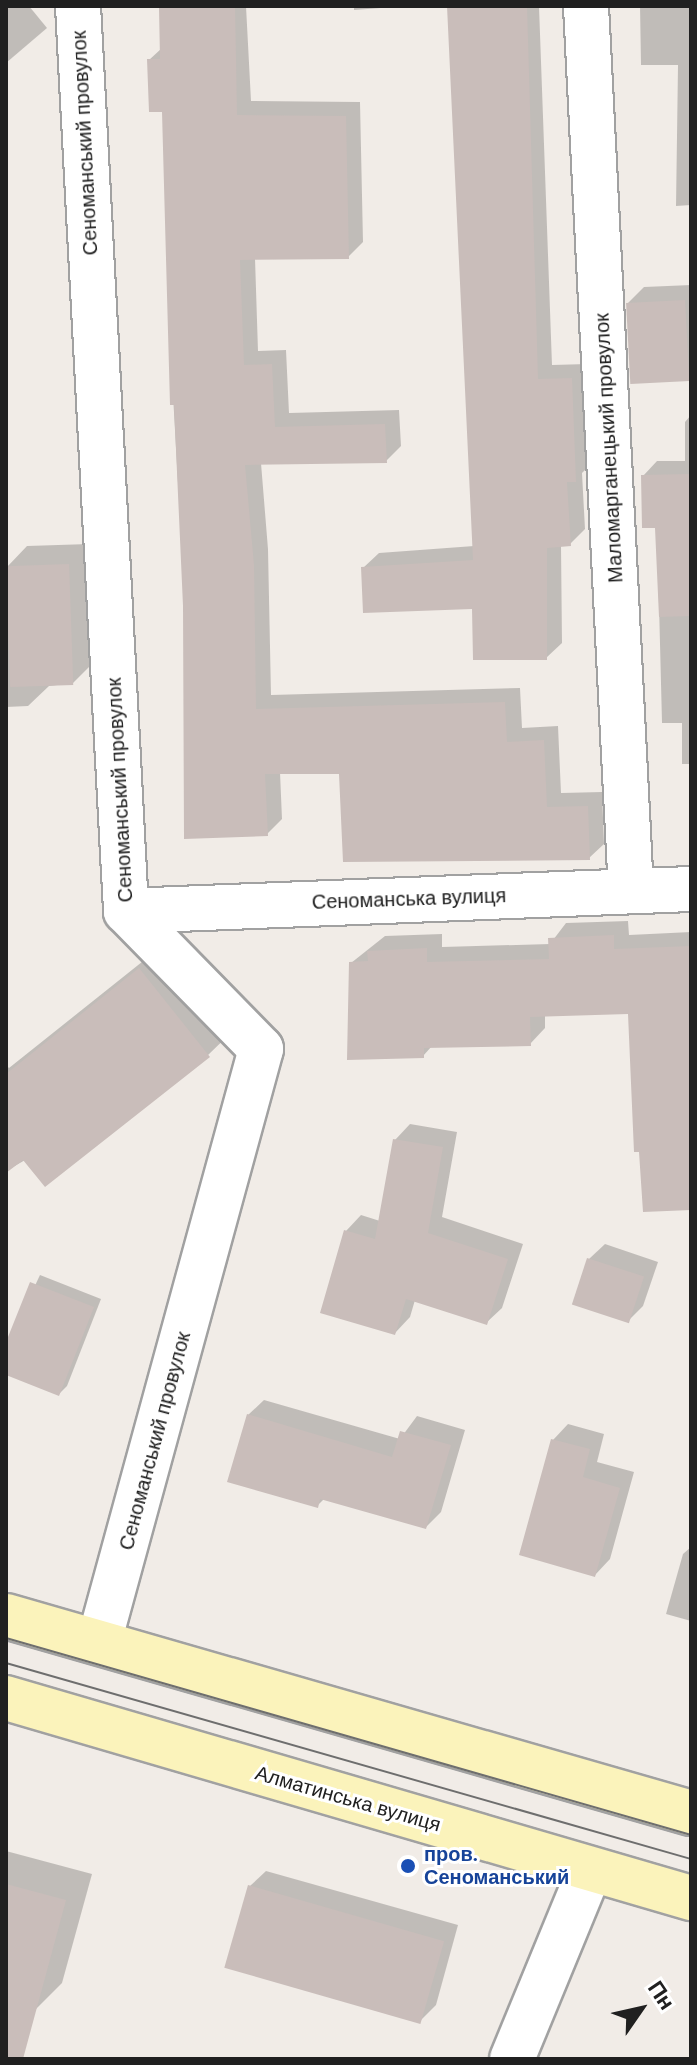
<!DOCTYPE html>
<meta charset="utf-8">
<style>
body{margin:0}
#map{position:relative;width:697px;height:2065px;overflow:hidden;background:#f1ece7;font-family:"DM Sans",sans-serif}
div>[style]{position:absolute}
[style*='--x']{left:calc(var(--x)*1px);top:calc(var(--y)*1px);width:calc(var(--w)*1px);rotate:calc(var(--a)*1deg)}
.shadow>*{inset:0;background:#0003}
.building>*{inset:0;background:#c9bdba;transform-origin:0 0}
.roads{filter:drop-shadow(2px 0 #a1a1a1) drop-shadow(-2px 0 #a1a1a1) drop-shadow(0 2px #a1a1a1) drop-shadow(0 -2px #a1a1a1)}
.street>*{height:44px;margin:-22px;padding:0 22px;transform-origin:22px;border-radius:22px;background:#fff}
.secondary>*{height:44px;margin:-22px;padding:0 22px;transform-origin:22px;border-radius:22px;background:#fbf3bb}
.tram>*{height:2px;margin:-1px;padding:0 1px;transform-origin:1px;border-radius:1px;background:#6e6e6e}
.dots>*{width:22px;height:22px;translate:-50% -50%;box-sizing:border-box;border:4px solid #fff;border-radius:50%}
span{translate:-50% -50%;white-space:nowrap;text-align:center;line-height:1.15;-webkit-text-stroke:6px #fff;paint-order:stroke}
.street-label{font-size:20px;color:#202020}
.transit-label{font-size:20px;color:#164399;font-weight:700}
.left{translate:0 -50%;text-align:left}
.frame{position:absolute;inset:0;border:8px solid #202020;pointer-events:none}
.north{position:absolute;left:601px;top:1969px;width:80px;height:80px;-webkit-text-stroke:6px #fff;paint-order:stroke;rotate:56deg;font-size:22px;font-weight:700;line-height:32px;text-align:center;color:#202020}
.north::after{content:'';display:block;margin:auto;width:28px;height:36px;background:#202020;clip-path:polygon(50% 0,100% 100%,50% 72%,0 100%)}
</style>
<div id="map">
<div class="shadow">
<div style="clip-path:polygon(8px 6px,29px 6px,47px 28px,6px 63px)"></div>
<div style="clip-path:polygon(164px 6px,246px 6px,251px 101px,360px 102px,363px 242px,348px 257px,255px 258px,258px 351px,286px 350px,289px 413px,399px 410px,401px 446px,386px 461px,261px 463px,268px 549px,271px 695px,520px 688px,522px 728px,558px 726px,561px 793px,602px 792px,604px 844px,589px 858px,341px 772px,280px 772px,282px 819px,267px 834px,185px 606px,169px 325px,164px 110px,149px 60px,162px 48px)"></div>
<div style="clip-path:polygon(354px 6px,408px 6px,354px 10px)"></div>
<div style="clip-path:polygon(450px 6px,539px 6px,552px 365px,587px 364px,590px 465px,582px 473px,585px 529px,570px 544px,561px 545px,562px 643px,546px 658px,474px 607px,363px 568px,379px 553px,474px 546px)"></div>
<div style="clip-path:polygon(640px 6px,691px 6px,691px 205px,676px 206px,678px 65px,641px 65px)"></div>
<div style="clip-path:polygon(691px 285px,691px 375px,688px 379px,628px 303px,644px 287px)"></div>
<div style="clip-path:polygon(691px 415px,691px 794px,690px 764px,682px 764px,682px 723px,662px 723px,657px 526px,643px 476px,657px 461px,685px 461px,685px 422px)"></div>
<div style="clip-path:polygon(89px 544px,94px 662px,73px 683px,49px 686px,28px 706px,6px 707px,7px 567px,27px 546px)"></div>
<div style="clip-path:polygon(628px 921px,629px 935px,691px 932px,691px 1208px,630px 1012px,545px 1015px,545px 1028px,530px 1044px,432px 1046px,423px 1056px,351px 963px,385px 936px,442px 934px,442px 947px,550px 944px,566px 923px)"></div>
<div style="clip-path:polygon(167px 942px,236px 1028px,208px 1055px,6px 1171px,6px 1065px,9px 1068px)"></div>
<div style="clip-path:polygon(410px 1124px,457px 1132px,442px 1217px,523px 1244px,502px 1308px,486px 1323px,415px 1300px,410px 1317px,395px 1333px,346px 1231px,361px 1215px,380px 1221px,395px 1140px)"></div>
<div style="clip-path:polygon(605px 1244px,658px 1262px,643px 1306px,627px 1322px,589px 1259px)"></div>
<div style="clip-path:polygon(40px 1275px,101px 1299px,67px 1386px,59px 1394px,6px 1373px,6px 1347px)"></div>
<div style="clip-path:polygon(264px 1400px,400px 1439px,417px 1416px,465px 1430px,441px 1512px,426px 1527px,325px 1498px,317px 1506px,248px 1415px)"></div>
<div style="clip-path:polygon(568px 1424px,604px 1434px,597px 1462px,634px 1472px,610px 1559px,595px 1575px,553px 1440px)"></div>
<div style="clip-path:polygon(691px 1547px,691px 1621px,666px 1614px,683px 1554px)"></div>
<div style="clip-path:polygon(6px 1851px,92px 1874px,62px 1983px,35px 2010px,6px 2026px)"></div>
<div style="clip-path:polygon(266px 1871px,458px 1925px,436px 2005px,421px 2020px,250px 1886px)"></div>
</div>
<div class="building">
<div style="clip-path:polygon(235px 6px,237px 115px,346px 116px,349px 259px,240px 260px,244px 365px,272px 364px,275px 427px,385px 424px,387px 463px,245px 465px,254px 565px,256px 709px,505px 702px,507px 742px,544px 740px,547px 807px,588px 806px,590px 860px,343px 862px,339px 774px,265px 774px,268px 836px,184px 839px,183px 606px,174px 405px,170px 405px,162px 112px,149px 112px,147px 59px,160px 59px,159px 8px)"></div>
<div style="clip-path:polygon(447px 6px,527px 6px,538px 379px,572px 378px,576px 482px,567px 482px,571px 546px,547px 548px,547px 660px,473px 660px,472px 609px,363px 613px,361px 567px,473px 560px)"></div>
<div style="left:685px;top:300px;width:81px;height:59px;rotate:87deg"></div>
<div style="clip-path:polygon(691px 474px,691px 616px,659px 617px,655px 528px,642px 528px,641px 475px)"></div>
<div style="left:69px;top:564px;width:121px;height:63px;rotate:88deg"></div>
<div style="clip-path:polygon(614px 935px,614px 949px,691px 946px,691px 1210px,643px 1212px,639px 1152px,634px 1152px,628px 1014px,530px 1017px,531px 1046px,424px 1048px,424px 1058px,347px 1060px,349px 962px,368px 961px,367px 951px,427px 948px,427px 962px,549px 959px,548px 938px)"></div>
<div style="clip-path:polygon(139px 968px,210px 1057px,45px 1187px,23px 1160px,6px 1173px,6px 1074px)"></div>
<div style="clip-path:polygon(393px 1139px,443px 1147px,428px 1233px,508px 1259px,487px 1325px,406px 1299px,395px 1335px,320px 1313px,344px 1230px,375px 1239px)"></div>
<div style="left:587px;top:1258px;width:60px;height:49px;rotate:18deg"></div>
<div style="clip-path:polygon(30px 1282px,94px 1307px,59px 1396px,6px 1375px,6px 1342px)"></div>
<div style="clip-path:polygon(247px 1414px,392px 1457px,400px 1431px,451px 1445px,426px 1529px,320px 1499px,318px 1508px,227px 1482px)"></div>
<div style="clip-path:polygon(551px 1439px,590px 1449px,583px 1477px,620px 1488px,595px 1577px,519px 1555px)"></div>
<div style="clip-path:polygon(6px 1884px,66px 1900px,23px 2059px,6px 2059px)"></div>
<div style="left:248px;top:1885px;width:204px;height:86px;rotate:16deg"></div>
</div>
<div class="roads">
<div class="street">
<div style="--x:78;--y:6;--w:906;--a:86.96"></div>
<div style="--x:126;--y:911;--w:193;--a:45.6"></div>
<div style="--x:261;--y:1049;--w:615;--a:105.28"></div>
<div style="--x:586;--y:6;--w:885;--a:87.09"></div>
<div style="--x:126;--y:911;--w:565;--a:-2.23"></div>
<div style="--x:512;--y:2059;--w:204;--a:-67.6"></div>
</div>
<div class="secondary">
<div style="--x:6;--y:1616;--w:713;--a:16.04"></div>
<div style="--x:6;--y:1698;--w:714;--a:16.28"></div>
</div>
</div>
<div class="tram">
<div style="--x:6;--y:1638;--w:713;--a:16.04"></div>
<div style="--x:6;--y:1663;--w:712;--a:15.97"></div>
</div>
<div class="dots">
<div style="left:408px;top:1866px;background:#1a4fb4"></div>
</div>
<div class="street-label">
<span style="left:85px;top:143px;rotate:-93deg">Сеноманський провулок</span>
<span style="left:609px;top:448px;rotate:-93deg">Маломарганецький провулок</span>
<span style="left:120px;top:790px;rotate:-93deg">Сеноманський провулок</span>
<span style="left:409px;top:899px;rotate:-2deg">Сеноманська вулиця</span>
<span style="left:155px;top:1441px;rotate:-75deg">Сеноманський провулок</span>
<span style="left:348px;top:1799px;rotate:16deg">Алматинська вулиця</span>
</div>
<div class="transit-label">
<span class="left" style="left:424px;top:1866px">пров.<br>Сеноманський</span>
</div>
<div class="frame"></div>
<div class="north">Пн</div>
</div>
